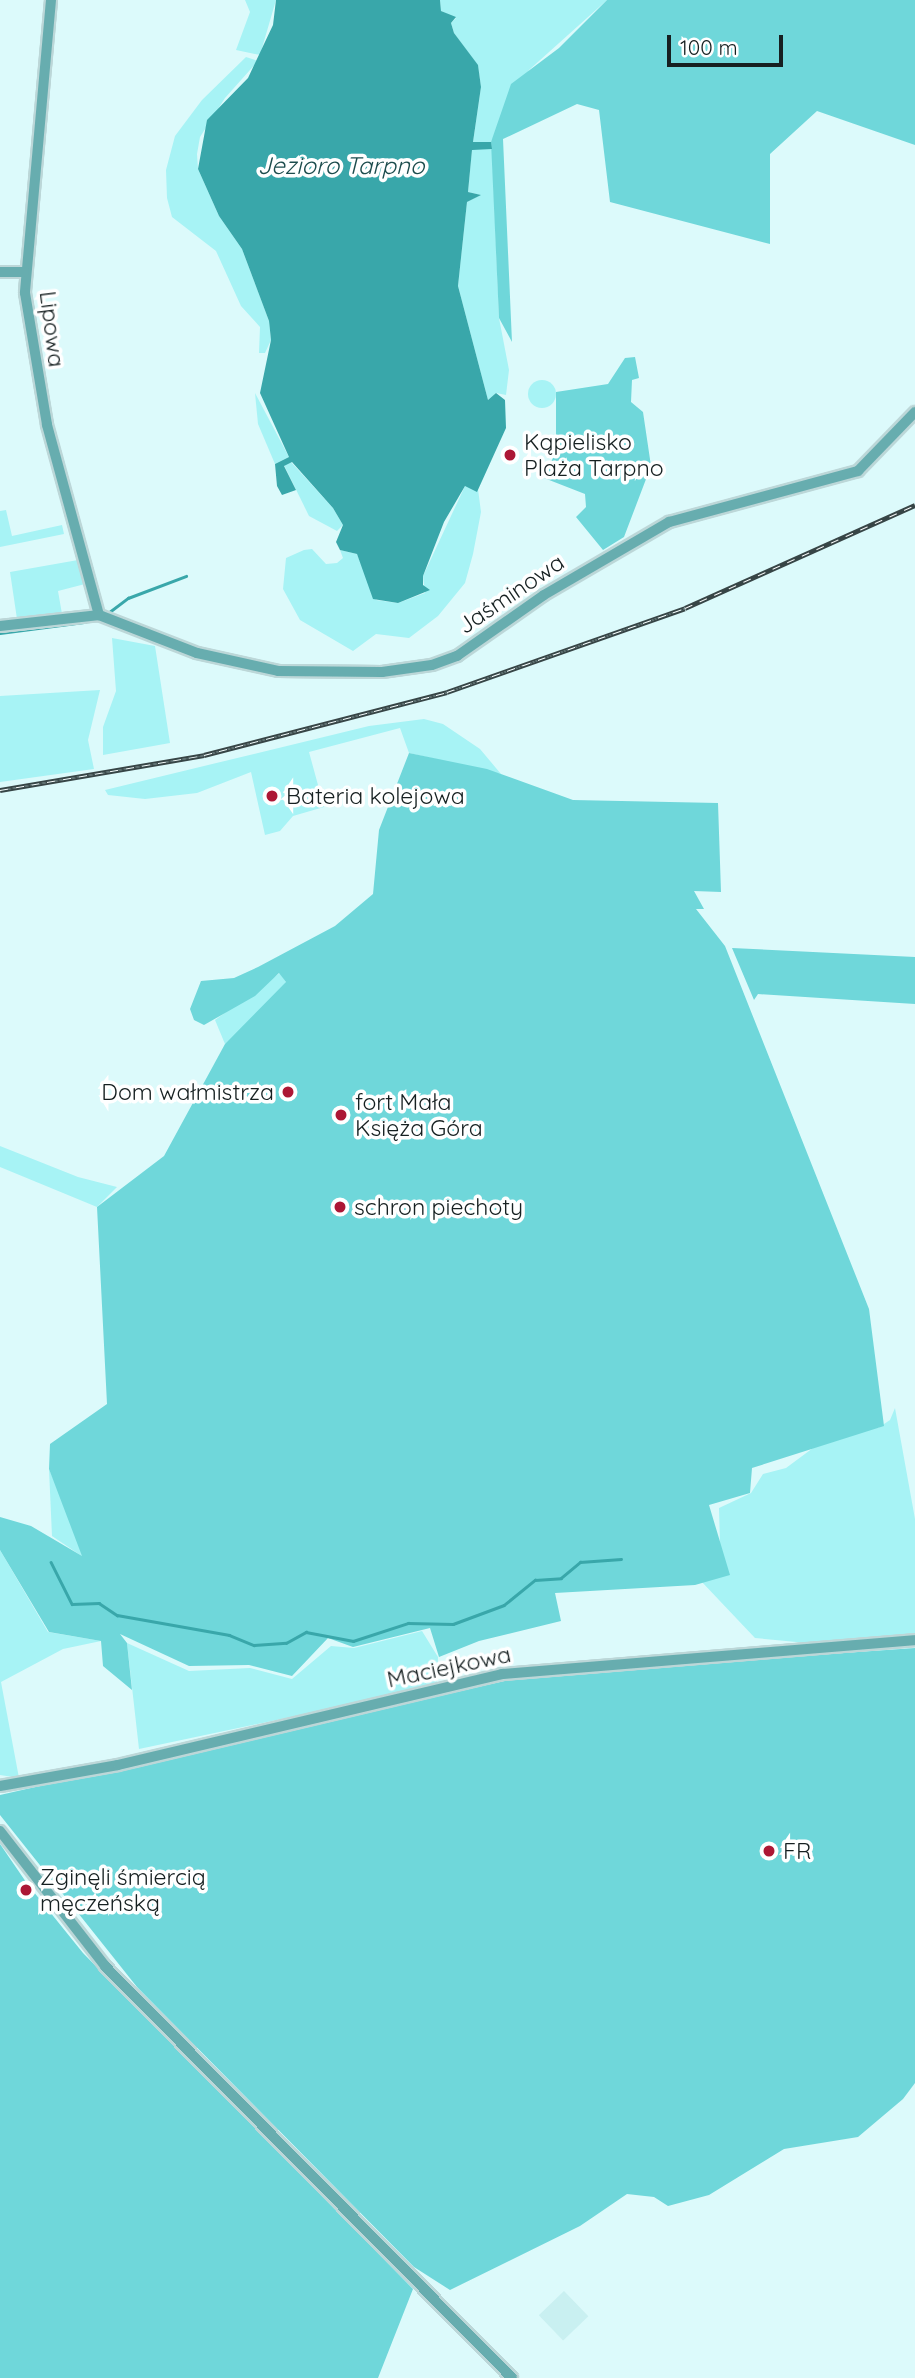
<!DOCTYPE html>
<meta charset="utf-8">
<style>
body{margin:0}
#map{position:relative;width:915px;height:2378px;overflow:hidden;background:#dcfafb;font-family:Quicksand,sans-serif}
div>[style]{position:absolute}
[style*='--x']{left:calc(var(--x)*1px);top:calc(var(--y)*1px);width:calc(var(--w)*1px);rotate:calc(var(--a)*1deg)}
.built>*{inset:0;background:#c9f0f1;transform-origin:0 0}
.green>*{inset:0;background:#a7f3f5}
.round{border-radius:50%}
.forest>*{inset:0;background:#6fd7da}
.water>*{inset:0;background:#39a7aa}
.stream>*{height:2.5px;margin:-1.25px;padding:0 1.25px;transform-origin:1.25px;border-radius:1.25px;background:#39a7aa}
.roads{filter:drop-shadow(2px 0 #bcd7d8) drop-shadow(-2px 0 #bcd7d8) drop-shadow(0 2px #bcd7d8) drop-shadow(0 -2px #bcd7d8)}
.minor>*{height:10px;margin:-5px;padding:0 5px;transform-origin:5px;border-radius:5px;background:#67adaf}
.rail>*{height:5px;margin-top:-2.5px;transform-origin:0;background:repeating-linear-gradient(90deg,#fff 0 8px,#374546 0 16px);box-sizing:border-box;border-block:2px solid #374546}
.dots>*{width:19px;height:19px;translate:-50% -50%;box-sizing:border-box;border:4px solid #fff;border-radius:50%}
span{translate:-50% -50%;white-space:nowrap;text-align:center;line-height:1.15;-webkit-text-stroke:7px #fff;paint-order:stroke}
.street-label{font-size:23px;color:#162021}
.poi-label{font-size:23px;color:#162021}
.left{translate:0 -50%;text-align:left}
.right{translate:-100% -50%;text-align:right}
.water-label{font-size:24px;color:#1c4c4d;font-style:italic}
.scale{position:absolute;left:667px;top:35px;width:116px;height:32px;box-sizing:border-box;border:4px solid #162021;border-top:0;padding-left:9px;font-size:21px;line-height:24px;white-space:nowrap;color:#162021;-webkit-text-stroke:5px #fff;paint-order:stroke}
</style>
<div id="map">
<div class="built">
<div style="left:564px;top:2291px;width:35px;height:35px;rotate:46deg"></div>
</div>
<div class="green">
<div style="clip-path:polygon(245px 0,276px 0,260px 55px,236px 50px,250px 12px)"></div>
<div style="clip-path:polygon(440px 0,607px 0,529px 70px,491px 142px,478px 143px,473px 142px,481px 87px,478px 66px,454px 33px,451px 23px,456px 18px,441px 11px)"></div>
<div style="clip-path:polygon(246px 57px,258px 61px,225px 98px,200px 137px,197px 154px,198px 169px,219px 216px,242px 249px,269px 321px,271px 340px,265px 353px,259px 353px,260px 327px,241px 306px,216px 251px,172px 217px,167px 198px,166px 170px,175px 136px,202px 100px)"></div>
<div style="clip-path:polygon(472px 149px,492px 149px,499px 318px,509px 370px,506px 395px,496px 393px,488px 400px,458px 286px,467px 202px,480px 195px,468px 192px)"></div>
<div class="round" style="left:528px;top:380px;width:28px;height:28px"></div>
<div style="clip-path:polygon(255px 393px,289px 457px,275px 464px,258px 424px)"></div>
<div style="clip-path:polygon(291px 462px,333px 508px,343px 525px,337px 531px,309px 516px,284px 465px)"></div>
<div style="clip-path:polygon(465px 486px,478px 489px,481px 512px,473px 554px,465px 583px,438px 616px,409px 638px,376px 634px,353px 651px,300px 620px,283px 589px,286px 558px,304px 550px,312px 549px,326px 564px,337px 563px,343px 558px,340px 550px,357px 554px,376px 600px,398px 603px,425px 593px,423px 576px)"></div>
<div style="clip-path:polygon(6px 510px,12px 536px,62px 525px,64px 534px,0 547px,0 511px)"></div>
<div style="clip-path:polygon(78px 560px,85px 584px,58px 591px,62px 614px,17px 619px,10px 572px)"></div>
<div style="clip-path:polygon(112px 638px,155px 646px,170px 743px,103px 755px,103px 727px,116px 691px)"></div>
<div style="clip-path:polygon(100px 690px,88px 740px,94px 769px,0 782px,0 696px)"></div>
<div style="clip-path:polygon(424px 719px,443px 724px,480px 749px,501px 774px,409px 753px,400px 728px,309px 752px,324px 807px,293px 816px,280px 831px,265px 835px,251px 772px,197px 793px,145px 799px,108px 795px,105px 790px,369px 726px)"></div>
<div style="clip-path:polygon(280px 973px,286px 982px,282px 991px,225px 1044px,215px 1020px)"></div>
<div style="clip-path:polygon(0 1146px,78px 1177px,117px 1187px,97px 1207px,0 1167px)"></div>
<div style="clip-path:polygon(895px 1408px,915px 1519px,915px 1634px,828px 1645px,755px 1638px,701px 1581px,720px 1543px,719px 1508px,751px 1493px,763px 1474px,786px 1468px,813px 1448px,866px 1427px,878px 1428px,890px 1420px)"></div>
<div style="clip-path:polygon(49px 1469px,69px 1516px,83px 1557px,52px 1536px)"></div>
<div style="clip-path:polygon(0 1550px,48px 1632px,101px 1641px,63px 1649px,1px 1682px,19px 1778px,0 1775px)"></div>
<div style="clip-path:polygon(422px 1631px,438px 1657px,437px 1686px,139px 1749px,127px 1643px,189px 1671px,250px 1668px,292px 1679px,331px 1646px,354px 1648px)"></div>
</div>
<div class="forest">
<div style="clip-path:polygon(607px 0,915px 0,915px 145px,817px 111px,770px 154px,770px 244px,610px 202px,599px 110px,577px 104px,503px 139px,512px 342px,499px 318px,491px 142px,511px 84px,559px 48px)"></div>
<div style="clip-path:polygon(635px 357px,639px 378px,632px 380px,631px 402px,643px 412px,651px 466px,624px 537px,603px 550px,576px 517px,586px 507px,585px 494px,544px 478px,556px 451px,556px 392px,608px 384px,625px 358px)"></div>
<div style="clip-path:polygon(409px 753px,487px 769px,573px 800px,718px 803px,721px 892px,694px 891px,704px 909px,696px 909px,725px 946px,869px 1309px,884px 1426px,752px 1468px,750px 1493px,709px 1505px,730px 1575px,695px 1585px,555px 1593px,561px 1621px,479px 1641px,439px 1657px,430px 1628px,353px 1647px,328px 1638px,292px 1676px,249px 1665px,189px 1666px,120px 1634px,127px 1643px,132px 1690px,103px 1666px,101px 1641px,49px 1632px,0 1550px,0 1517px,31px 1526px,82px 1556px,49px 1469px,50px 1444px,107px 1404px,97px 1207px,164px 1156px,225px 1044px,286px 982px,279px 973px,255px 996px,204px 1025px,194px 1020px,190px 1009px,201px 981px,234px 978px,258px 967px,335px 926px,373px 894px,379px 830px)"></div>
<div style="clip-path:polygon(732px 948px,915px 957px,915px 1004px,758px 994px,754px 1000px)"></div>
<div style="clip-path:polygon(915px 1648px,915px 2083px,903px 2099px,858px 2137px,784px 2149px,709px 2195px,668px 2206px,654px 2197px,627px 2194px,580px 2226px,450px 2290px,414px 2267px,137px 1987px,0 1815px,0 1795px,531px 1675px)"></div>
<div style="clip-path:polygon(0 1844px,26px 1882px,19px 1888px,26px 1897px,33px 1891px,83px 1953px,413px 2289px,378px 2378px,0 2378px)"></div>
</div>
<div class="water">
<div style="clip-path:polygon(276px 0,440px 0,441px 11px,456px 17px,451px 23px,454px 33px,478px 65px,481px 87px,473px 142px,491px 142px,492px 149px,472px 150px,468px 192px,481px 195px,467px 202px,458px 286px,488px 400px,496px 393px,505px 400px,506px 428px,477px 492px,465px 486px,444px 522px,423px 576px,423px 585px,430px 590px,398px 603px,373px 599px,357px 554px,340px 550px,336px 542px,343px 525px,333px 508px,292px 462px,284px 466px,296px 490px,282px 495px,277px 486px,275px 464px,289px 457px,260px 393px,271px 340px,269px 321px,242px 249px,219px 216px,198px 169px,207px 120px,248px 78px,273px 25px)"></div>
</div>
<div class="stream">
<div style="--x:108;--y:613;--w:25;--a:-37"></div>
<div style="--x:128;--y:598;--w:62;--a:-20.8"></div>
<div style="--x:0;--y:633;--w:86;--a:-7.4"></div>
<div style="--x:51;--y:1562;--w:47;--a:63.4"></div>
<div style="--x:72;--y:1604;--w:27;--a:-2"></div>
<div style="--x:99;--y:1603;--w:22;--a:34"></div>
<div style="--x:117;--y:1615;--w:114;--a:10.1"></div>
<div style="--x:229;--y:1635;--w:27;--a:22"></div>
<div style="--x:254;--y:1645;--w:32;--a:-4"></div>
<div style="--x:286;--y:1643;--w:23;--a:-29"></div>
<div style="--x:306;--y:1632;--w:48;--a:10.8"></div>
<div style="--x:353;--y:1641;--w:58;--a:-18.1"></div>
<div style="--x:408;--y:1623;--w:45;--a:1.3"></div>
<div style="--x:453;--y:1624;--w:54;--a:-20.4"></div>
<div style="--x:504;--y:1605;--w:40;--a:-39"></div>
<div style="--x:535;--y:1580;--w:26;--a:-4"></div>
<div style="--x:561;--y:1578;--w:25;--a:-40"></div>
<div style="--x:580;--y:1562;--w:41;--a:-4.2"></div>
</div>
<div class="roads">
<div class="minor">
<div style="--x:51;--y:0;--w:294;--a:95.1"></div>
<div style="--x:25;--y:293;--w:134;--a:80.5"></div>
<div style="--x:47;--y:425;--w:197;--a:74.7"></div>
<div style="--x:0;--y:272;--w:24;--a:0"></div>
<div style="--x:99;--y:615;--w:105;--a:21.2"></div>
<div style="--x:197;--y:653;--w:83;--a:12.5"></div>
<div style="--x:278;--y:671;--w:104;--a:0.6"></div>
<div style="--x:382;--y:672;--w:50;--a:-8"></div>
<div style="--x:432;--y:665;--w:27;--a:-20"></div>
<div style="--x:457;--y:656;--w:106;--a:-35"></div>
<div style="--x:544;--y:595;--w:145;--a:-30.3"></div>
<div style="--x:669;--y:522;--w:196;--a:-15.1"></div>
<div style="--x:858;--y:471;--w:82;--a:-46"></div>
<div style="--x:0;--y:626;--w:100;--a:-6.3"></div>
<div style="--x:0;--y:1786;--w:120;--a:-10.1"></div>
<div style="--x:118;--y:1765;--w:395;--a:-13.3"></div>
<div style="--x:502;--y:1674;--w:414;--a:-4.7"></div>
<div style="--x:0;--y:1831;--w:171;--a:52.1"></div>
<div style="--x:105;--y:1966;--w:579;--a:45.35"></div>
</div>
</div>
<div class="rail">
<div style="--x:0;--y:790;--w:207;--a:-9.7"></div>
<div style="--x:204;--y:755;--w:251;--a:-14.5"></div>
<div style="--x:447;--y:692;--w:252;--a:-19.4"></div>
<div style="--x:685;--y:608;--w:252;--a:-24.1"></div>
</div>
<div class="dots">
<div style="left:510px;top:455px;background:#ac1735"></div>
<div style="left:272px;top:796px;background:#ac1735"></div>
<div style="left:288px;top:1092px;background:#ac1735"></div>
<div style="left:341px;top:1115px;background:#ac1735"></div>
<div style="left:340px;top:1207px;background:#ac1735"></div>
<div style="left:769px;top:1851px;background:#ac1735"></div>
<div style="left:26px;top:1890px;background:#ac1735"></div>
</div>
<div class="street-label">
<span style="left:52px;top:329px;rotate:83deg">Lipowa</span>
<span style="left:511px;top:594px;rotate:-34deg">Jaśminowa</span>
<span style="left:449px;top:1667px;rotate:-12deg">Maciejkowa</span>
</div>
<div class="poi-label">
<span class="left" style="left:524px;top:455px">Kąpielisko<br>Plaża Tarpno</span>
<span class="left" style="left:286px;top:796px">Bateria kolejowa</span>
<span class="right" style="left:274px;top:1092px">Dom wałmistrza</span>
<span class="left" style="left:355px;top:1115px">fort Mała<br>Księża Góra</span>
<span class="left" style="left:354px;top:1207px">schron piechoty</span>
<span class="left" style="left:783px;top:1851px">FR</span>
<span class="left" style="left:40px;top:1890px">Zginęli śmiercią<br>męczeńską</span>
</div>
<div class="water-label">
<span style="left:341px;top:166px">Jezioro Tarpno</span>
</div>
<div class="scale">100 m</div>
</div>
